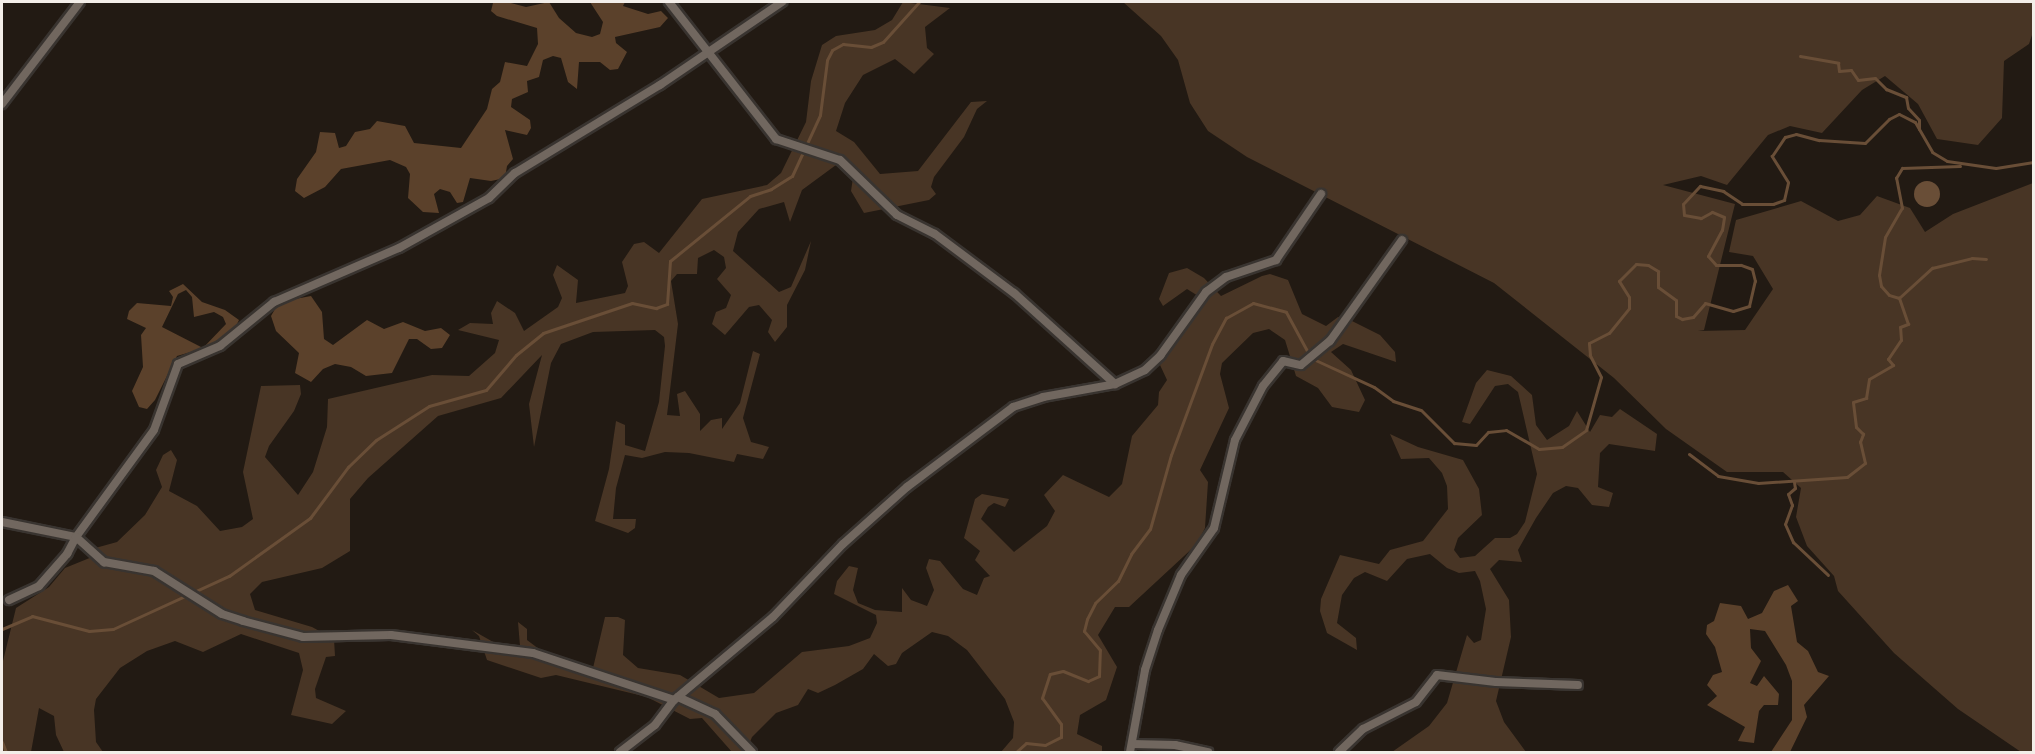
<!DOCTYPE html>
<style>
body{margin:0}
#map{position:relative;width:2035px;height:754px;overflow:hidden;background:#221a13;font-family:"Fira Sans Condensed",sans-serif}
div>[style]{position:absolute}
[style*='--x']{left:calc(var(--x)*1px);top:calc(var(--y)*1px);width:calc(var(--w)*1px);rotate:calc(var(--a)*1deg)}
.green>*{inset:0;background:#483525}
.forest>*{inset:0;background:#5b412b}
.water>*{inset:0;background:#694e37}
.round{border-radius:50%}
.stream>*{height:3px;margin:-1.5px;padding:0 1.5px;transform-origin:1.5px;border-radius:1.5px;background:#694e37}
.roads{filter:drop-shadow(2px 0 #393430) drop-shadow(-2px 0 #393430) drop-shadow(0 2px #393430) drop-shadow(0 -2px #393430)}
.minor>*{height:8px;margin:-4px;padding:0 4px;transform-origin:4px;border-radius:4px;background:#71675f}
span{translate:-50% -50%;white-space:nowrap;text-align:center;line-height:1.15;-webkit-text-stroke:4.5px #221a13;paint-order:stroke}
.frame{position:absolute;inset:0;border:3px solid #f3eee9;pointer-events:none}
</style>
<div id="map">
<div class="green">
<div style="clip-path:polygon(903px 2px,950px 8px,925px 27px,927px 48px,934px 54px,914px 74px,895px 59px,863px 75px,845px 103px,836px 131px,854px 142px,880px 174px,918px 171px,971px 102px,987px 101px,977px 109px,964px 137px,934px 177px,931px 187px,936px 194px,929px 200px,864px 213px,851px 191px,854px 171px,836px 165px,802px 190px,790px 222px,784px 202px,759px 209px,738px 232px,733px 251px,779px 292px,791px 287px,811px 241px,805px 270px,787px 305px,787px 327px,775px 342px,768px 332px,772px 320px,759px 305px,749px 307px,725px 335px,712px 324px,716px 312px,726px 308px,731px 295px,717px 279px,726px 268px,724px 257px,714px 250px,698px 258px,697px 274px,677px 274px,671px 281px,678px 324px,667px 415px,680px 416px,677px 394px,685px 391px,700px 414px,700px 431px,711px 420px,722px 418px,722px 429px,740px 403px,753px 351px,760px 354px,743px 418px,751px 442px,769px 447px,763px 459px,737px 454px,734px 462px,689px 453px,665px 452px,642px 458px,625px 455px,616px 488px,613px 519px,636px 519px,635px 528px,628px 533px,595px 521px,609px 469px,616px 421px,625px 425px,625px 445px,645px 451px,659px 402px,665px 346px,664px 337px,655px 330px,593px 332px,561px 344px,551px 363px,534px 447px,529px 404px,542px 355px,501px 398px,438px 416px,368px 478px,350px 499px,350px 551px,322px 568px,262px 582px,250px 594px,255px 610px,312px 627px,334px 639px,335px 656px,326px 657px,315px 689px,316px 698px,346px 711px,332px 724px,291px 715px,303px 670px,299px 653px,241px 634px,203px 652px,175px 641px,147px 651px,120px 668px,96px 699px,94px 710px,96px 742px,103px 752px,64px 752px,56px 735px,54px 716px,39px 708px,31px 752px,2px 752px,2px 665px,16px 608px,49px 587px,65px 568px,92px 557px,88px 550px,117px 542px,145px 515px,162px 487px,156px 470px,163px 455px,171px 450px,177px 460px,169px 491px,197px 506px,220px 531px,242px 527px,253px 519px,243px 472px,261px 386px,300px 385px,301px 394px,294px 411px,269px 446px,265px 457px,298px 495px,313px 472px,327px 427px,328px 399px,432px 375px,469px 376px,495px 353px,499px 340px,458px 330px,470px 323px,493px 324px,491px 313px,497px 301px,515px 313px,524px 331px,558px 307px,562px 298px,553px 275px,557px 265px,578px 280px,576px 303px,625px 293px,628px 286px,622px 262px,634px 244px,644px 242px,659px 253px,702px 199px,767px 185px,781px 173px,806px 122px,811px 81px,822px 45px,836px 36px,875px 30px,892px 20px)"></div>
<div style="clip-path:polygon(1123px 2px,2033px 2px,2033px 32px,2029px 44px,2004px 61px,2002px 118px,1978px 145px,1937px 139px,1918px 104px,1885px 76px,1862px 90px,1822px 133px,1790px 126px,1768px 135px,1727px 185px,1701px 176px,1663px 185px,1735px 204px,1704px 330px,1698px 331px,1745px 330px,1773px 289px,1753px 256px,1729px 252px,1736px 220px,1801px 201px,1838px 221px,1860px 215px,1877px 196px,1910px 208px,1925px 232px,1953px 214px,2033px 183px,2033px 752px,2021px 752px,1958px 709px,1894px 653px,1838px 591px,1834px 576px,1807px 546px,1796px 517px,1801px 488px,1783px 472px,1727px 472px,1666px 429px,1614px 378px,1494px 283px,1247px 157px,1208px 131px,1190px 103px,1178px 60px,1161px 36px)"></div>
<div style="clip-path:polygon(1187px 268px,1204px 278px,1221px 296px,1262px 276px,1270px 274px,1288px 280px,1302px 314px,1326px 326px,1338px 317px,1350px 320px,1380px 335px,1395px 352px,1396px 362px,1343px 344px,1331px 352px,1351px 370px,1365px 400px,1359px 412px,1332px 407px,1318px 388px,1296px 376px,1285px 340px,1269px 329px,1253px 333px,1222px 363px,1220px 374px,1229px 408px,1200px 470px,1208px 482px,1205px 528px,1197px 544px,1129px 607px,1115px 607px,1098px 635px,1117px 667px,1106px 700px,1080px 715px,1077px 734px,1102px 746px,1102px 752px,1001px 752px,1013px 738px,1014px 722px,1005px 699px,967px 650px,948px 636px,932px 632px,902px 653px,896px 664px,888px 666px,874px 654px,863px 669px,835px 685px,818px 693px,808px 689px,798px 705px,776px 713px,752px 737px,746px 752px,732px 752px,702px 718px,690px 719px,647px 697px,556px 675px,541px 678px,487px 660px,479px 636px,472px 630px,495px 643px,520px 646px,518px 622px,527px 629px,527px 640px,543px 652px,593px 668px,605px 617px,618px 617px,625px 620px,623px 655px,638px 668px,680px 675px,719px 698px,754px 693px,802px 652px,849px 646px,870px 638px,877px 623px,876px 615px,834px 594px,837px 581px,849px 566px,858px 568px,853px 590px,858px 603px,875px 610px,902px 612px,902px 588px,911px 600px,927px 606px,934px 590px,926px 568px,929px 559px,940px 561px,963px 589px,977px 595px,984px 578px,990px 576px,975px 560px,980px 551px,964px 538px,975px 499px,982px 494px,1009px 499px,1005px 507px,994px 503px,988px 507px,981px 519px,1014px 552px,1047px 526px,1055px 511px,1044px 495px,1063px 475px,1109px 497px,1122px 484px,1132px 436px,1158px 405px,1159px 392px,1167px 380px,1160px 365px,1203px 299px,1187px 289px,1163px 306px,1159px 299px,1169px 273px)"></div>
<div style="clip-path:polygon(1487px 370px,1511px 376px,1532px 395px,1536px 425px,1547px 440px,1569px 426px,1577px 411px,1590px 432px,1600px 415px,1612px 417px,1620px 409px,1657px 434px,1655px 451px,1609px 444px,1600px 453px,1598px 487px,1613px 493px,1609px 507px,1592px 505px,1578px 488px,1566px 486px,1553px 493px,1536px 518px,1518px 550px,1522px 562px,1499px 560px,1490px 569px,1509px 600px,1511px 637px,1496px 701px,1504px 722px,1526px 752px,1392px 752px,1429px 726px,1447px 703px,1467px 635px,1474px 643px,1481px 640px,1486px 609px,1480px 581px,1475px 571px,1459px 573px,1447px 568px,1430px 554px,1407px 559px,1387px 581px,1365px 572px,1354px 578px,1342px 595px,1337px 623px,1356px 638px,1357px 650px,1327px 633px,1320px 611px,1321px 599px,1340px 555px,1379px 564px,1390px 550px,1423px 541px,1448px 509px,1447px 486px,1442px 473px,1429px 458px,1401px 459px,1390px 434px,1418px 447px,1463px 460px,1479px 489px,1482px 515px,1458px 538px,1454px 550px,1460px 558px,1475px 556px,1495px 538px,1510px 538px,1517px 534px,1525px 522px,1537px 474px,1518px 392px,1508px 384px,1495px 386px,1470px 424px,1462px 422px,1476px 383px)"></div>
</div>
<div class="forest">
<div style="clip-path:polygon(507px 2px,526px 7px,549px 2px,559px 18px,576px 33px,592px 37px,600px 34px,603px 22px,590px 2px,625px 2px,623px 6px,648px 14px,661px 11px,668px 18px,660px 27px,615px 37px,616px 43px,627px 52px,618px 69px,610px 70px,600px 62px,579px 62px,577px 89px,568px 82px,561px 58px,553px 56px,543px 60px,539px 77px,527px 81px,528px 92px,512px 99px,511px 107px,530px 120px,531px 128px,527px 135px,505px 130px,513px 159px,507px 166px,505px 178px,491px 181px,470px 178px,463px 202px,457px 203px,450px 192px,440px 189px,434px 194px,439px 213px,423px 212px,408px 198px,410px 174px,406px 167px,390px 160px,341px 169px,325px 187px,304px 198px,295px 191px,297px 179px,316px 152px,320px 132px,335px 133px,339px 148px,346px 146px,355px 132px,370px 129px,377px 121px,405px 126px,414px 143px,461px 148px,487px 109px,492px 89px,500px 82px,505px 62px,527px 66px,538px 44px,537px 28px,497px 16px,491px 11px,493px 3px)"></div>
<div style="clip-path:polygon(evenodd,183px 284px,202px 302px,225px 310px,239px 320px,235px 328px,208px 347px,177px 356px,155px 400px,147px 409px,139px 407px,132px 391px,143px 367px,141px 335px,146px 328px,127px 319px,129px 311px,137px 303px,171px 306px,173px 297px,169px 291px,183px 284px,186px 290px,192px 297px,194px 317px,214px 312px,223px 317px,226px 324px,203px 348px,162px 327px,178px 294px,186px 290px)"></div>
<div style="clip-path:polygon(311px 296px,322px 312px,324px 339px,333px 345px,367px 320px,384px 329px,403px 322px,425px 331px,441px 328px,450px 335px,442px 348px,431px 349px,417px 339px,409px 339px,392px 373px,366px 376px,351px 367px,335px 364px,323px 369px,311px 382px,295px 373px,299px 353px,276px 331px,271px 316px,279px 302px)"></div>
<div style="clip-path:polygon(1788px 585px,1798px 601px,1791px 606px,1797px 642px,1808px 651px,1818px 672px,1829px 676px,1804px 705px,1807px 717px,1790px 752px,1771px 752px,1792px 720px,1792px 681px,1786px 665px,1765px 631px,1750px 629px,1751px 648px,1761px 661px,1750px 683px,1757px 686px,1764px 676px,1779px 694px,1778px 705px,1764px 705px,1759px 711px,1754px 743px,1738px 741px,1745px 727px,1707px 705px,1717px 696px,1707px 685px,1713px 675px,1722px 672px,1715px 647px,1706px 634px,1707px 625px,1714px 621px,1720px 603px,1741px 606px,1748px 619px,1762px 613px,1774px 591px)"></div>
</div>
<div class="water">
<div class="round" style="left:1914px;top:181px;width:26px;height:26px"></div>
</div>
<div class="stream">
<div style="--x:1800;--y:56;--w:39;--a:10"></div>
<div style="--x:1838;--y:63;--w:8;--a:83"></div>
<div style="--x:1839;--y:71;--w:12;--a:-5"></div>
<div style="--x:1851;--y:70;--w:12;--a:55"></div>
<div style="--x:1858;--y:80;--w:17;--a:-7"></div>
<div style="--x:1875;--y:78;--w:16;--a:45"></div>
<div style="--x:1886;--y:89;--w:22;--a:22"></div>
<div style="--x:1906;--y:97;--w:11;--a:80"></div>
<div style="--x:1908;--y:108;--w:16;--a:47"></div>
<div style="--x:1919;--y:120;--w:9;--a:90"></div>
<div style="--x:1899;--y:298;--w:45;--a:-42.3"></div>
<div style="--x:1932;--y:268;--w:41;--a:-14"></div>
<div style="--x:1972;--y:258;--w:14;--a:4"></div>
<div style="--x:1689;--y:454;--w:36;--a:37"></div>
<div style="--x:1718;--y:476;--w:41;--a:9.9"></div>
<div style="--x:1758;--y:483;--w:89;--a:-3.9"></div>
<div style="--x:1847;--y:477;--w:23;--a:-38"></div>
<div style="--x:1865;--y:463;--w:22;--a:-103"></div>
<div style="--x:1860;--y:442;--w:9;--a:-69"></div>
<div style="--x:1863;--y:434;--w:10;--a:-135"></div>
<div style="--x:1856;--y:427;--w:25;--a:-97"></div>
<div style="--x:1853;--y:402;--w:14;--a:-17"></div>
<div style="--x:1866;--y:398;--w:19;--a:-81"></div>
<div style="--x:1869;--y:379;--w:28;--a:-30"></div>
<div style="--x:1893;--y:365;--w:8;--a:-130"></div>
<div style="--x:1888;--y:359;--w:23;--a:-56"></div>
<div style="--x:1901;--y:340;--w:13;--a:-94"></div>
<div style="--x:1900;--y:327;--w:9;--a:-21"></div>
<div style="--x:1908;--y:324;--w:28;--a:-109"></div>
<div style="--x:1899;--y:298;--w:10;--a:-163"></div>
<div style="--x:1889;--y:295;--w:12;--a:-132"></div>
<div style="--x:1881;--y:286;--w:11;--a:-100"></div>
<div style="--x:1879;--y:275;--w:38;--a:-81"></div>
<div style="--x:1885;--y:237;--w:34;--a:-60"></div>
<div style="--x:1902;--y:208;--w:31;--a:-101"></div>
<div style="--x:1896;--y:178;--w:12;--a:-59"></div>
<div style="--x:1902;--y:168;--w:58;--a:-2"></div>
<div style="--x:1794;--y:482;--w:6;--a:81"></div>
<div style="--x:1795;--y:488;--w:9;--a:139"></div>
<div style="--x:1788;--y:494;--w:12;--a:70"></div>
<div style="--x:1792;--y:505;--w:20;--a:110"></div>
<div style="--x:1785;--y:524;--w:20;--a:66"></div>
<div style="--x:1793;--y:542;--w:48;--a:43.3"></div>
<div style="--x:2;--y:629;--w:33;--a:-23"></div>
<div style="--x:32;--y:616;--w:59;--a:14.7"></div>
<div style="--x:89;--y:631;--w:24;--a:-5"></div>
<div style="--x:113;--y:629;--w:128;--a:-24.6"></div>
<div style="--x:229;--y:576;--w:100;--a:-35.6"></div>
<div style="--x:310;--y:518;--w:64;--a:-53.3"></div>
<div style="--x:348;--y:467;--w:39;--a:-44"></div>
<div style="--x:376;--y:440;--w:63;--a:-32.7"></div>
<div style="--x:429;--y:406;--w:59;--a:-15.7"></div>
<div style="--x:486;--y:390;--w:46;--a:-49.4"></div>
<div style="--x:516;--y:355;--w:35;--a:-39"></div>
<div style="--x:543;--y:333;--w:94;--a:-18.6"></div>
<div style="--x:632;--y:303;--w:25;--a:12"></div>
<div style="--x:656;--y:308;--w:12;--a:-20"></div>
<div style="--x:667;--y:304;--w:43;--a:-86"></div>
<div style="--x:670;--y:261;--w:103;--a:-39.1"></div>
<div style="--x:750;--y:196;--w:22;--a:-18"></div>
<div style="--x:771;--y:189;--w:25;--a:-32"></div>
<div style="--x:792;--y:176;--w:67;--a:-65.3"></div>
<div style="--x:820;--y:115;--w:55;--a:-82.7"></div>
<div style="--x:827;--y:60;--w:11;--a:-63"></div>
<div style="--x:832;--y:50;--w:13;--a:-29"></div>
<div style="--x:843;--y:44;--w:28;--a:6"></div>
<div style="--x:871;--y:47;--w:13;--a:-23"></div>
<div style="--x:883;--y:42;--w:54;--a:-48"></div>
<div style="--x:2;--y:742;--w:11;--a:68"></div>
<div style="--x:1016;--y:752;--w:13;--a:-42"></div>
<div style="--x:1026;--y:743;--w:19;--a:6"></div>
<div style="--x:1045;--y:745;--w:18;--a:-27"></div>
<div style="--x:1061;--y:737;--w:13;--a:-90"></div>
<div style="--x:1061;--y:724;--w:32;--a:-126"></div>
<div style="--x:1042;--y:698;--w:25;--a:-72"></div>
<div style="--x:1050;--y:674;--w:13;--a:-13"></div>
<div style="--x:1063;--y:671;--w:27;--a:22"></div>
<div style="--x:1088;--y:681;--w:12;--a:-24"></div>
<div style="--x:1099;--y:676;--w:26;--a:-88"></div>
<div style="--x:1100;--y:650;--w:25;--a:-130"></div>
<div style="--x:1084;--y:631;--w:12;--a:-76"></div>
<div style="--x:1087;--y:619;--w:18;--a:-63"></div>
<div style="--x:1095;--y:603;--w:32;--a:-44"></div>
<div style="--x:1118;--y:581;--w:30;--a:-64"></div>
<div style="--x:1131;--y:554;--w:31;--a:-53"></div>
<div style="--x:1150;--y:529;--w:77;--a:-74.2"></div>
<div style="--x:1171;--y:455;--w:118;--a:-69.7"></div>
<div style="--x:1212;--y:344;--w:30;--a:-62"></div>
<div style="--x:1226;--y:318;--w:31;--a:-29"></div>
<div style="--x:1253;--y:303;--w:34;--a:15"></div>
<div style="--x:1286;--y:312;--w:52;--a:61.5"></div>
<div style="--x:1311;--y:358;--w:69;--a:24.7"></div>
<div style="--x:1374;--y:387;--w:24;--a:36"></div>
<div style="--x:1393;--y:401;--w:29;--a:18"></div>
<div style="--x:1421;--y:410;--w:47;--a:45"></div>
<div style="--x:1454;--y:443;--w:22;--a:5"></div>
<div style="--x:1476;--y:445;--w:18;--a:-47"></div>
<div style="--x:1488;--y:432;--w:18;--a:-6"></div>
<div style="--x:1506;--y:430;--w:38;--a:30"></div>
<div style="--x:1539;--y:449;--w:23;--a:-5"></div>
<div style="--x:1562;--y:447;--w:29;--a:-35"></div>
<div style="--x:1586;--y:430;--w:55;--a:-74.2"></div>
<div style="--x:1601;--y:377;--w:25;--a:-117"></div>
<div style="--x:1590;--y:355;--w:12;--a:-95"></div>
<div style="--x:1589;--y:343;--w:22;--a:-27"></div>
<div style="--x:1609;--y:333;--w:32;--a:-51"></div>
<div style="--x:1629;--y:308;--w:11;--a:-90"></div>
<div style="--x:1629;--y:297;--w:19;--a:-122"></div>
<div style="--x:1619;--y:281;--w:24;--a:-45"></div>
<div style="--x:1636;--y:264;--w:12;--a:5"></div>
<div style="--x:1648;--y:265;--w:12;--a:31"></div>
<div style="--x:1658;--y:271;--w:16;--a:90"></div>
<div style="--x:1658;--y:287;--w:22;--a:36"></div>
<div style="--x:1676;--y:300;--w:16;--a:90"></div>
<div style="--x:1676;--y:316;--w:7;--a:27"></div>
<div style="--x:1682;--y:319;--w:11;--a:-10"></div>
<div style="--x:1693;--y:317;--w:18;--a:-49"></div>
<div style="--x:1705;--y:303;--w:29;--a:16"></div>
<div style="--x:1733;--y:311;--w:17;--a:-17"></div>
<div style="--x:1749;--y:306;--w:26;--a:-77"></div>
<div style="--x:1755;--y:281;--w:12;--a:-104"></div>
<div style="--x:1752;--y:269;--w:12;--a:-160"></div>
<div style="--x:1741;--y:265;--w:25;--a:180"></div>
<div style="--x:1716;--y:265;--w:12;--a:-132"></div>
<div style="--x:1708;--y:256;--w:30;--a:-62"></div>
<div style="--x:1722;--y:230;--w:13;--a:-81"></div>
<div style="--x:1724;--y:217;--w:13;--a:-157"></div>
<div style="--x:1712;--y:212;--w:13;--a:151"></div>
<div style="--x:1701;--y:218;--w:17;--a:-170"></div>
<div style="--x:1684;--y:215;--w:11;--a:-95"></div>
<div style="--x:1683;--y:204;--w:25;--a:-47"></div>
<div style="--x:1700;--y:186;--w:24;--a:12"></div>
<div style="--x:1723;--y:191;--w:23;--a:34"></div>
<div style="--x:1742;--y:204;--w:31;--a:0"></div>
<div style="--x:1773;--y:204;--w:12;--a:-20"></div>
<div style="--x:1784;--y:200;--w:18;--a:-77"></div>
<div style="--x:1788;--y:182;--w:31;--a:-122"></div>
<div style="--x:1772;--y:156;--w:23;--a:-56"></div>
<div style="--x:1785;--y:137;--w:11;--a:-15"></div>
<div style="--x:1796;--y:134;--w:24;--a:15"></div>
<div style="--x:1819;--y:140;--w:46;--a:3.7"></div>
<div style="--x:1865;--y:143;--w:34;--a:-45"></div>
<div style="--x:1889;--y:119;--w:11;--a:-27"></div>
<div style="--x:1899;--y:114;--w:18;--a:27"></div>
<div style="--x:1915;--y:122;--w:34;--a:60"></div>
<div style="--x:1932;--y:152;--w:17;--a:31"></div>
<div style="--x:1947;--y:161;--w:49;--a:8.1"></div>
<div style="--x:1996;--y:168;--w:38;--a:-9"></div>
</div>
<div class="roads">
<div class="minor">
<div style="--x:669;--y:2;--w:174;--a:52"></div>
<div style="--x:776;--y:139;--w:67;--a:18.2"></div>
<div style="--x:840;--y:160;--w:79;--a:44"></div>
<div style="--x:897;--y:215;--w:42;--a:26.6"></div>
<div style="--x:935;--y:234;--w:99;--a:36.8"></div>
<div style="--x:1014;--y:293;--w:136;--a:42"></div>
<div style="--x:2;--y:104;--w:128;--a:-52.6"></div>
<div style="--x:2;--y:522;--w:76;--a:11.5"></div>
<div style="--x:76;--y:537;--w:132;--a:-53.9"></div>
<div style="--x:154;--y:430;--w:70;--a:-70"></div>
<div style="--x:178;--y:364;--w:46;--a:-23.2"></div>
<div style="--x:220;--y:346;--w:70;--a:-39.2"></div>
<div style="--x:274;--y:302;--w:136;--a:-23.4"></div>
<div style="--x:399;--y:248;--w:103;--a:-29.1"></div>
<div style="--x:489;--y:198;--w:36;--a:-44"></div>
<div style="--x:515;--y:173;--w:170;--a:-31.3"></div>
<div style="--x:660;--y:85;--w:148;--a:-34.2"></div>
<div style="--x:9;--y:600;--w:33;--a:-25"></div>
<div style="--x:39;--y:586;--w:43;--a:-48.8"></div>
<div style="--x:67;--y:554;--w:19;--a:-62"></div>
<div style="--x:76;--y:537;--w:38;--a:42"></div>
<div style="--x:104;--y:562;--w:51;--a:10.2"></div>
<div style="--x:154;--y:571;--w:80;--a:32.3"></div>
<div style="--x:222;--y:614;--w:22;--a:18"></div>
<div style="--x:243;--y:621;--w:62;--a:14.9"></div>
<div style="--x:303;--y:637;--w:88;--a:-1.3"></div>
<div style="--x:391;--y:635;--w:143;--a:7.2"></div>
<div style="--x:533;--y:653;--w:149;--a:18.4"></div>
<div style="--x:678;--y:697;--w:41;--a:24.7"></div>
<div style="--x:715;--y:714;--w:53;--a:45.8"></div>
<div style="--x:1133;--y:744;--w:42;--a:1.4"></div>
<div style="--x:1175;--y:745;--w:34;--a:12"></div>
<div style="--x:620;--y:752;--w:44;--a:-37.6"></div>
<div style="--x:655;--y:725;--w:31;--a:-53"></div>
<div style="--x:674;--y:700;--w:129;--a:-40"></div>
<div style="--x:773;--y:617;--w:101;--a:-46.2"></div>
<div style="--x:843;--y:544;--w:86;--a:-41.7"></div>
<div style="--x:907;--y:487;--w:133;--a:-37"></div>
<div style="--x:1013;--y:407;--w:32;--a:-18"></div>
<div style="--x:1043;--y:397;--w:73;--a:-10.2"></div>
<div style="--x:1115;--y:384;--w:33;--a:-25"></div>
<div style="--x:1145;--y:370;--w:21;--a:-43"></div>
<div style="--x:1160;--y:356;--w:79;--a:-54.3"></div>
<div style="--x:1206;--y:292;--w:25;--a:-37"></div>
<div style="--x:1226;--y:277;--w:53;--a:-18.8"></div>
<div style="--x:1276;--y:260;--w:80;--a:-55.7"></div>
<div style="--x:1130;--y:752;--w:83;--a:-79.6"></div>
<div style="--x:1145;--y:670;--w:42;--a:-72"></div>
<div style="--x:1158;--y:630;--w:60;--a:-67.3"></div>
<div style="--x:1181;--y:575;--w:57;--a:-54.9"></div>
<div style="--x:1214;--y:528;--w:90;--a:-76.6"></div>
<div style="--x:1235;--y:440;--w:61;--a:-62.6"></div>
<div style="--x:1263;--y:386;--w:32;--a:-51"></div>
<div style="--x:1283;--y:361;--w:18;--a:13"></div>
<div style="--x:1301;--y:365;--w:38;--a:-40"></div>
<div style="--x:1330;--y:341;--w:124;--a:-54.5"></div>
<div style="--x:1339;--y:752;--w:33;--a:-44"></div>
<div style="--x:1363;--y:729;--w:59;--a:-27"></div>
<div style="--x:1416;--y:702;--w:34;--a:-52"></div>
<div style="--x:1437;--y:675;--w:59;--a:6.8"></div>
<div style="--x:1496;--y:682;--w:82;--a:2.1"></div>
</div>
</div>
<div class="frame"></div>
</div>
